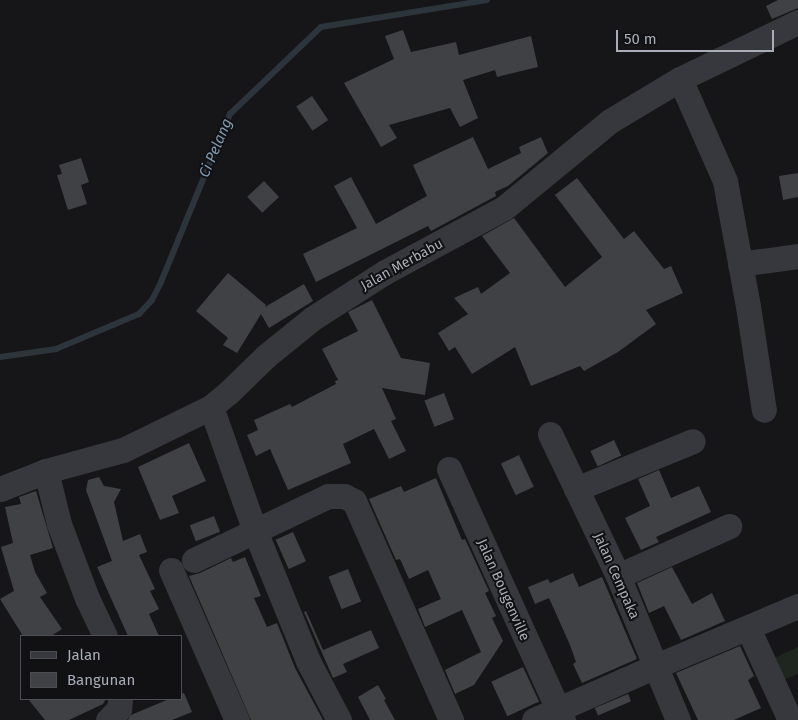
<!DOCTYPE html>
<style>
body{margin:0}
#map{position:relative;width:798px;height:720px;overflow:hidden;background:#161618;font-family:"Fira Sans",sans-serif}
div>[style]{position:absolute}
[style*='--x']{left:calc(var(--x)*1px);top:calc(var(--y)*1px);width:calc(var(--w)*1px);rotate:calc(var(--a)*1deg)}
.green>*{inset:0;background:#1e261f}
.stream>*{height:6px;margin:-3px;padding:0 3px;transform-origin:3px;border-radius:3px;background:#2c353c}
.building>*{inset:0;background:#404145;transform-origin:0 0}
.minor>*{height:25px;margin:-12.5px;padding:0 12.5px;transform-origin:12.5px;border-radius:12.5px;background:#37383d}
span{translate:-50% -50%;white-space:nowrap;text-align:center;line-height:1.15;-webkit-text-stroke:4px #111113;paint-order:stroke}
.street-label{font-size:14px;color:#a8adb8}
.water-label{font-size:15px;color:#7f9bb3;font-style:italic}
.legend{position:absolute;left:20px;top:635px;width:162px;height:65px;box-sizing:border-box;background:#111113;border:1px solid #4d4f55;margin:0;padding:6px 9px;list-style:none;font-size:15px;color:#a8adb8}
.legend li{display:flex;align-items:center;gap:10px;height:25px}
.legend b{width:25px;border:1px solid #4d4f55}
.scale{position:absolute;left:616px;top:30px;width:158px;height:22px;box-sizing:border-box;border:2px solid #a8adb8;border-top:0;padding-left:6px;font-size:15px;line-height:18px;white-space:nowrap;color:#a8adb8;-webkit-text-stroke:4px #111113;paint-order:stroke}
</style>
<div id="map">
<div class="green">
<div style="clip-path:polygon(798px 647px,798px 674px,780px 681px,772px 659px)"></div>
</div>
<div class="stream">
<div style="--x:0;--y:357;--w:57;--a:-8.1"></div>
<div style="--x:56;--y:349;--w:90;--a:-22.9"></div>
<div style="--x:139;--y:314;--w:19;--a:-47"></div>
<div style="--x:152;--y:300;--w:20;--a:-63"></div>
<div style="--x:161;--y:282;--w:182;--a:-67.7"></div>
<div style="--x:230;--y:114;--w:126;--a:-43.7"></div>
<div style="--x:321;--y:27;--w:168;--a:-9.2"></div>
</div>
<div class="building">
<div style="clip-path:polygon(778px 0,798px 0,798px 8px,772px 19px,766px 6px)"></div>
<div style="clip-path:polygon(403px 30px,411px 52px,456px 42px,459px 55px,531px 36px,538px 67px,497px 77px,495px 70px,463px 80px,478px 118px,460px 127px,450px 108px,389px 125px,397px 138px,381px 147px,344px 83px,394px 59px,385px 36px)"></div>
<div style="left:312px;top:96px;width:29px;height:19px;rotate:56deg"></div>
<div style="clip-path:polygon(473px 137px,488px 169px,521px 153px,519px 147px,541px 137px,548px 153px,508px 186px,495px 192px,496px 196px,431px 231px,428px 226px,316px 282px,303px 254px,357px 228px,334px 186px,351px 177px,376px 224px,427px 196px,413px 165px)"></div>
<div style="clip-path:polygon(81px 158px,89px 182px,81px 185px,87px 204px,68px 210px,57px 175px,62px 174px,59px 165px)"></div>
<div style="clip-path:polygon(798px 173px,798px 197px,783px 200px,779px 176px)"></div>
<div style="clip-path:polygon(577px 178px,624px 239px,634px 231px,664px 269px,671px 266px,683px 293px,646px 310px,656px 324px,618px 352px,584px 371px,580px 366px,531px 386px,515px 347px,472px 374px,455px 347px,449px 351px,438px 333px,468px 314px,454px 298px,478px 287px,481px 294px,510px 273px,482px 236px,514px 218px,565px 287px,602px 257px,555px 195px)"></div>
<div style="left:264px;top:181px;width:22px;height:23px;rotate:47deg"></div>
<div style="clip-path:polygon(228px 273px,266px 305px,265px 307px,304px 284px,313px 301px,269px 328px,261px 314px,237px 353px,223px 345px,228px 338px,196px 311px)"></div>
<div style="clip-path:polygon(372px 300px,401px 358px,430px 363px,425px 395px,382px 388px,396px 419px,391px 421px,406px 451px,389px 459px,374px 429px,343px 444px,351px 463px,288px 490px,270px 449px,256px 456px,247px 435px,258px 430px,254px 420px,290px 404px,292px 407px,336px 384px,335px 381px,338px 380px,322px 349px,358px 331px,348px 312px)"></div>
<div style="left:444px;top:393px;width:28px;height:21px;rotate:69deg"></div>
<div style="left:614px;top:440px;width:17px;height:26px;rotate:65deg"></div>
<div style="clip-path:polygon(189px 443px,206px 481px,172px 496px,179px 513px,160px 520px,138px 467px)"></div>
<div style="left:519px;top:455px;width:35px;height:20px;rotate:65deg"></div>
<div style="clip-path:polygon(659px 470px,671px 498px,699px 486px,711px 512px,656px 537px,659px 542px,641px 550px,625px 518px,650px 506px,638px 479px)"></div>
<div style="clip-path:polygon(99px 477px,104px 486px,121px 489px,114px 502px,123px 541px,140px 534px,147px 552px,139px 555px,155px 589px,150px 591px,159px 609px,149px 614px,159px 636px,128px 636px,97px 567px,112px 561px,86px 490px,88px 480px)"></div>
<div style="clip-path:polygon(436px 478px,462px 540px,465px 539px,489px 591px,485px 593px,496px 616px,492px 618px,503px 641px,474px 685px,455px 694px,445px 670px,481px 652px,462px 610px,425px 627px,418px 609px,441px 599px,428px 570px,409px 579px,400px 559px,396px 560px,369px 499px,401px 486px,404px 492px)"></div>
<div style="clip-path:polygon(36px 491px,53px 548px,30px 555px,35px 572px,47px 593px,40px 597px,62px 629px,51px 636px,23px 636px,0 599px,14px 591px,1px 547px,13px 543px,5px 507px,21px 504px,19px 497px)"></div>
<div style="left:214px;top:516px;width:17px;height:26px;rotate:69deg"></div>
<div style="left:293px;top:532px;width:32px;height:19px;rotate:66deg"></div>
<div style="clip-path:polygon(245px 557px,261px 596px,254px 598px,267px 627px,277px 623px,295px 668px,323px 720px,251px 720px,189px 576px,200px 573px,231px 558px,233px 562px)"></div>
<div style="clip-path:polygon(672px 567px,692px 604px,712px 593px,725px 621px,681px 640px,664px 606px,649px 613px,637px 583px)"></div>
<div style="left:348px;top:569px;width:35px;height:21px;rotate:68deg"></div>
<div style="clip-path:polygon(573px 573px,579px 587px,602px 577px,637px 659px,582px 683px,573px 664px,576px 662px,570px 645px,549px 598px,535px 604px,528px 587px,548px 579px,550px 583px)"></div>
<div style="clip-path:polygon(306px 611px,323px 650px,371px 630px,379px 648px,343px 664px,347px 672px,333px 678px,304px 612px)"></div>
<div style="clip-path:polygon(740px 646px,754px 676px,748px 680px,761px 708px,734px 720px,698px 720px,676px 673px)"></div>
<div style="left:523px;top:667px;width:38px;height:35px;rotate:65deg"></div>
<div style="clip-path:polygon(378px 685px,386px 699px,384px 700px,395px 720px,370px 720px,358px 697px)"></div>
<div style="clip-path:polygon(184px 693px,192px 712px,172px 720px,128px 720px,131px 715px,169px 699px,181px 699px,181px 694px)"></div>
<div style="left:628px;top:694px;width:8px;height:36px;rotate:67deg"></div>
<div style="clip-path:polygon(28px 699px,106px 699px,103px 704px,69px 720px,45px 720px)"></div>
</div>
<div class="minor">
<div style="--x:680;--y:79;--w:111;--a:66.2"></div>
<div style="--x:725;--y:181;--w:127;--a:79.6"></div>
<div style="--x:748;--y:306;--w:105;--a:81.3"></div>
<div style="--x:740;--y:264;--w:59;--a:-7.9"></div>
<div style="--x:211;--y:407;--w:132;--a:70.5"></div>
<div style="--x:255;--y:531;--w:140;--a:67.8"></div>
<div style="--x:308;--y:661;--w:67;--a:62.3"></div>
<div style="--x:550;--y:434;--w:157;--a:64.4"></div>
<div style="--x:618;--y:576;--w:156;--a:67.4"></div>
<div style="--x:449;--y:469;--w:276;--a:65.6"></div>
<div style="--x:46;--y:471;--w:55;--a:76.2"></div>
<div style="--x:59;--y:524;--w:79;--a:69.3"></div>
<div style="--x:87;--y:598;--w:42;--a:64.7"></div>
<div style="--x:0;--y:489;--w:49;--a:-21.4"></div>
<div style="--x:46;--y:471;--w:80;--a:-15.3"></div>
<div style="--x:123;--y:450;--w:98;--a:-26"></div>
<div style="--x:211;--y:407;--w:23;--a:-40"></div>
<div style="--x:229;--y:392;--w:52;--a:-44.2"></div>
<div style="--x:266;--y:356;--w:60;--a:-39"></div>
<div style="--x:313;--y:318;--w:85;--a:-32.6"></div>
<div style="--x:385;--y:272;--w:135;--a:-28.3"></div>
<div style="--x:504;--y:208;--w:137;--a:-39.4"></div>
<div style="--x:610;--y:121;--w:82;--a:-31"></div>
<div style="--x:680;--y:79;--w:131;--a:-25.8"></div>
<div style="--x:576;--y:489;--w:126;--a:-22.3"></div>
<div style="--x:194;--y:560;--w:148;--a:-25.5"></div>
<div style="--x:328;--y:496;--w:16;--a:0"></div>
<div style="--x:344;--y:496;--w:11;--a:27"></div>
<div style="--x:354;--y:501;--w:240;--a:66.1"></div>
<div style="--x:171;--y:570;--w:164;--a:66.3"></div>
<div style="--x:618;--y:576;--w:122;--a:-24.2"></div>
<div style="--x:748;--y:628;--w:101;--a:65.5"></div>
<div style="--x:108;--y:720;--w:16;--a:-45"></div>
<div style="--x:119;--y:709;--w:10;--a:-84"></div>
<div style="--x:534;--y:720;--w:133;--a:-23.9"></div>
<div style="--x:656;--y:666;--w:154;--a:-22.9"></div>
</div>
<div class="street-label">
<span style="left:402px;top:265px;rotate:-29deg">Jalan Merbabu</span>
<span style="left:616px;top:576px;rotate:66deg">Jalan Cempaka</span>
<span style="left:503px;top:590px;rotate:66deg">Jalan Bougenville</span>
</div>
<div class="water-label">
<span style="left:216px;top:148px;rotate:-67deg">Ci Pelang</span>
</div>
<ul class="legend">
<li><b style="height:6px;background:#37383d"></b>Jalan</li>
<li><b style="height:14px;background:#404145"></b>Bangunan</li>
</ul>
<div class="scale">50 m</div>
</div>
